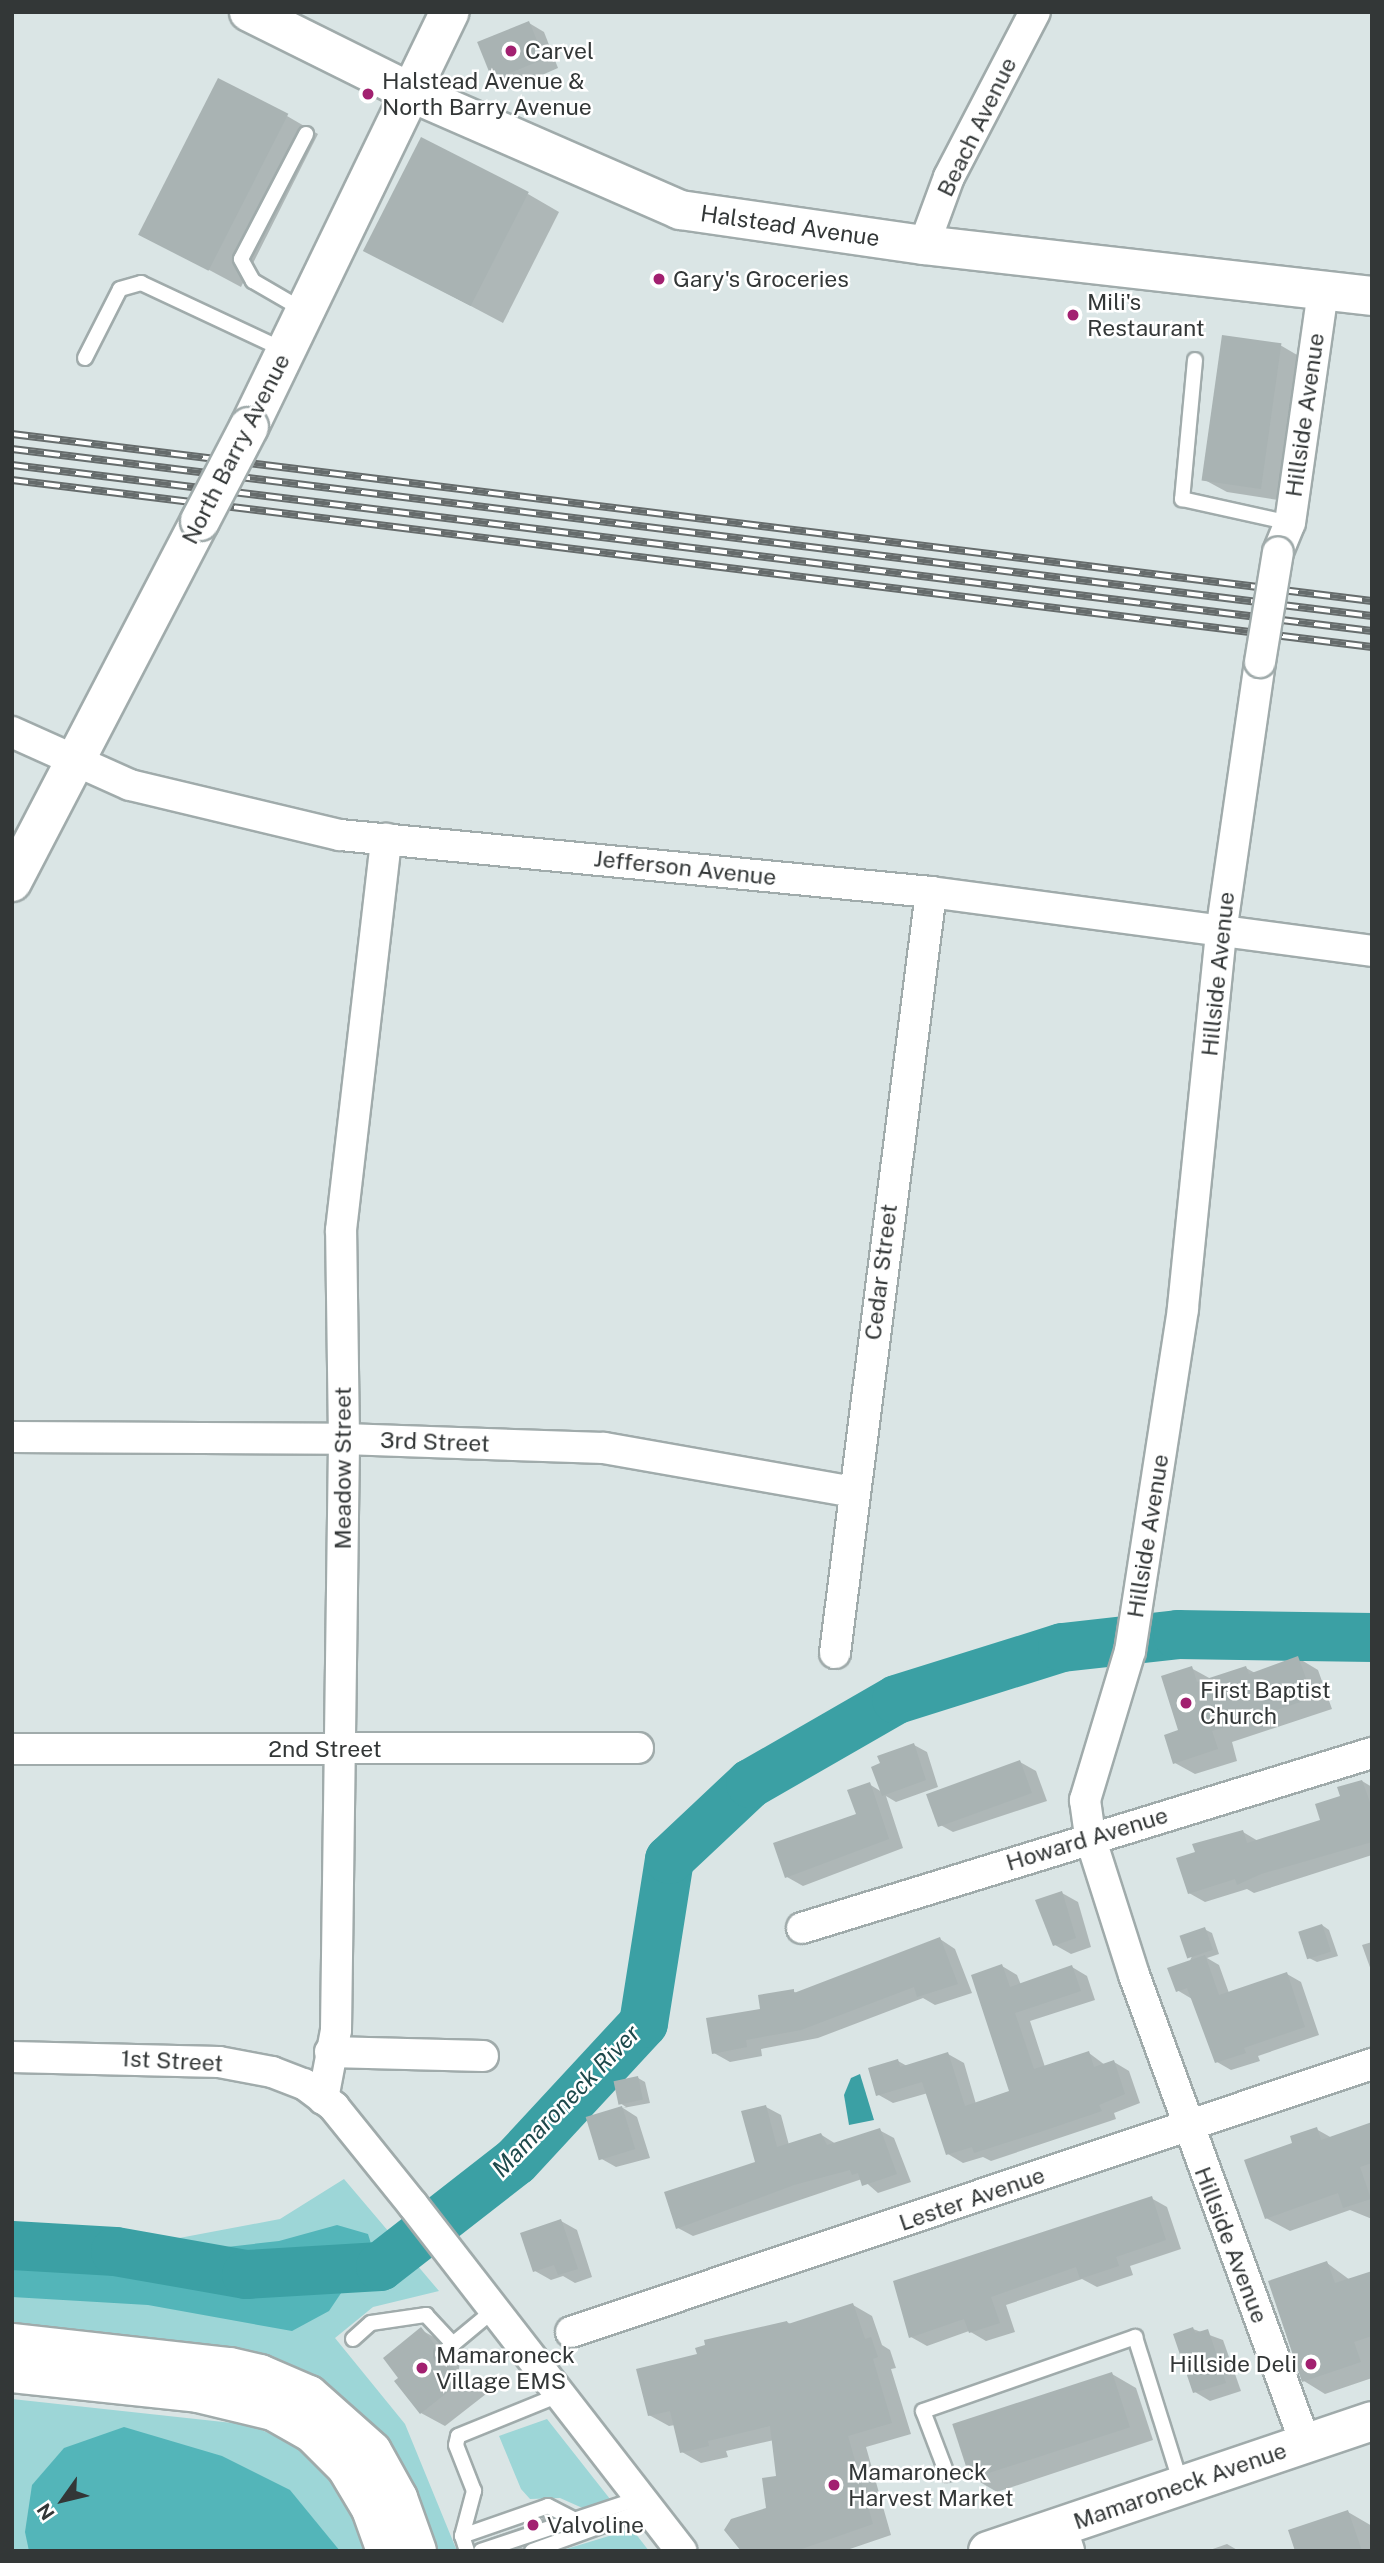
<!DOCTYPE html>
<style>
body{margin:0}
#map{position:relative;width:1384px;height:2563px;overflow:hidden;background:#dae5e5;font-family:"Public Sans",sans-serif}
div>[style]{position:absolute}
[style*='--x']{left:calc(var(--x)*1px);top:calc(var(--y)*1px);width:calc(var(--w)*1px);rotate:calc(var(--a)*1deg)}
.green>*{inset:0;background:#9dd6d7}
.forest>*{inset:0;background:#53b5b9}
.water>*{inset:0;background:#3ba0a4}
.shadow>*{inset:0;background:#0003}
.river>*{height:49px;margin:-24.5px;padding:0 24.5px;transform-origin:24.5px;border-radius:24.5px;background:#3ba0a4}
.building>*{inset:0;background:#a9b3b3;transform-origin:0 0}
.roads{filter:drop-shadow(2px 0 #a0abab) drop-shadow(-2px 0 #a0abab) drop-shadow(0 2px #a0abab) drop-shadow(0 -2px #a0abab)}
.lane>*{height:14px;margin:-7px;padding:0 7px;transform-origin:7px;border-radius:7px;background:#fff}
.street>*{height:30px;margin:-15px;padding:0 15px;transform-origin:15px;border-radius:15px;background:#fff}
.secondary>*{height:38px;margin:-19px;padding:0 19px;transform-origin:19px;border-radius:19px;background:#fff}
.primary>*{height:38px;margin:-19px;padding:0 19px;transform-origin:19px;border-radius:19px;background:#fff}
.highway>*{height:38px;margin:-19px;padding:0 19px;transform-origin:19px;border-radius:19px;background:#fff}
.rail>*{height:8px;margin-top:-4px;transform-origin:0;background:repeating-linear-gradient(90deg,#fff 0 16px,#666c6c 0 32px);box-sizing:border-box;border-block:2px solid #666c6c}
.bridges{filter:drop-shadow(2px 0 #a0abab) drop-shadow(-2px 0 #a0abab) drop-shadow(0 2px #a0abab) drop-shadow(0 -2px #a0abab)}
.street-bridge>*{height:30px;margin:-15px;padding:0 15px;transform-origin:15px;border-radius:15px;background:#fff}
.secondary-bridge>*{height:38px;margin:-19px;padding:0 19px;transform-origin:19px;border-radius:19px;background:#fff}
.dots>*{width:19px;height:19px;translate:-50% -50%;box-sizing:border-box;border:4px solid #fff;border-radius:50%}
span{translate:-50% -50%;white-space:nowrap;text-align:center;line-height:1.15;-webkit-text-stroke:5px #fff;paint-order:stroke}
.poi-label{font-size:23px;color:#333737}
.left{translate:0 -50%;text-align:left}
.right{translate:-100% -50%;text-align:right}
.street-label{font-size:23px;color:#333737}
.water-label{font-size:24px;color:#1d494b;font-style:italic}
.frame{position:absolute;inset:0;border:14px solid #333737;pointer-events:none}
.north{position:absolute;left:28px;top:2465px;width:70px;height:70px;-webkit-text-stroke:5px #fff;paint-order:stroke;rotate:236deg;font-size:19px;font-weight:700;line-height:28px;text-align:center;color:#333737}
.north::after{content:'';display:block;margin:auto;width:24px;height:32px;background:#333737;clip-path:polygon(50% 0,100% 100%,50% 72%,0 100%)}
</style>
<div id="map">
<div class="green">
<div style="clip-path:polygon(344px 2179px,439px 2291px,373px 2307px,335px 2338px,405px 2424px,457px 2551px,437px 2551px,418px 2504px,374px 2426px,332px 2390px,249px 2353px,12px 2322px,12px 2237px,158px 2242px,280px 2219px)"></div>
<div style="clip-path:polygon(12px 2399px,251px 2425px,312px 2453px,361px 2529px,367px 2551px,12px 2551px)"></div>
<div style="clip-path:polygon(547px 2419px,610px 2499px,587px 2510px,560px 2498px,530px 2499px,521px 2489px,499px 2436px)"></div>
<div style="clip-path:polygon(632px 2529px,649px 2551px,563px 2550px)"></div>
</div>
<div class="forest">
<div style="clip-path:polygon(337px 2225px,368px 2234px,372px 2247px,329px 2311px,292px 2331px,148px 2305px,12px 2297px,12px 2244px,218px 2248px,279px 2241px)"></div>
<div style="clip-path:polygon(124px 2427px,222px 2456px,290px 2490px,340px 2551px,29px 2551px,25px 2532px,32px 2485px,64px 2448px)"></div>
</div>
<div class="water">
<div style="clip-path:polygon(860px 2074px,874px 2120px,849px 2125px,844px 2095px,851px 2078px)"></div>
</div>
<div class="shadow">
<div style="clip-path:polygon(529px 23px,544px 32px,558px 68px,510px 89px,494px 79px)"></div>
<div style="clip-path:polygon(287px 116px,318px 134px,241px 287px,142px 234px)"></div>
<div style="clip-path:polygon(528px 194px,559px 212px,503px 323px,365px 250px)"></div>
<div style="clip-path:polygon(1280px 345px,1304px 359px,1284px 501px,1227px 492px,1203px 479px)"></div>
<div style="clip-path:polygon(1298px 1658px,1318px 1670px,1332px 1709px,1232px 1742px,1237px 1761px,1195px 1774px,1175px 1763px,1191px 1668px,1211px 1679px,1246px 1668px,1255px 1673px)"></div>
<div style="clip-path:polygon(914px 1745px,927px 1752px,938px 1787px,896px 1802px,886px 1796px,903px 1848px,803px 1886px,787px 1877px,858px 1815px,869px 1784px,882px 1792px,882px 1764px)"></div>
<div style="clip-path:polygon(1020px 1762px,1036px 1771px,1047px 1801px,953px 1832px,937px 1823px)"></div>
<div style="clip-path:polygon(1362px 1781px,1372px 1787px,1372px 1855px,1254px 1893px,1247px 1889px,1205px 1902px,1189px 1893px,1197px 1853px,1243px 1832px,1258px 1841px,1322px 1821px)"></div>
<div style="clip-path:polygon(1062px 1893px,1078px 1902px,1091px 1947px,1071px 1954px,1055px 1945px)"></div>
<div style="clip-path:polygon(1322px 1925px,1329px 1930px,1338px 1956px,1317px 1962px,1309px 1958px)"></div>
<div style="clip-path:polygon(1204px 1929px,1212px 1933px,1219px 1954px,1207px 1958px,1219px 1965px,1229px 1993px,1287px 1974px,1301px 1982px,1319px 2035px,1258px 2056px,1260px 2061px,1231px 2070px,1217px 2062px,1192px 1999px,1177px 1990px)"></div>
<div style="clip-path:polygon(940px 1939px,955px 1949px,972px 1993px,935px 2005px,923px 1998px,818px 2038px,761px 2049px,762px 2056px,730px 2062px,714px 2053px,762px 2010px,793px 1991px,798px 1994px)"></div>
<div style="clip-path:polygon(1372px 1942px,1372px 1973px,1362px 1945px)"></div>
<div style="clip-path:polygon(1002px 1966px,1017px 1975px,1021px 1985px,1072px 1967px,1087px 1976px,1095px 2000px,1030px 2021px,1045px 2067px,1089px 2053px,1105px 2065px,1114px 2062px,1129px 2071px,1140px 2103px,1114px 2113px,1116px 2119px,991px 2161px,983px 2157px,963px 2163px,948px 2154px,928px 2093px,893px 2103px,877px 2094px,898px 2061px,907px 2066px,948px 2054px,964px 2063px,976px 2104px,1011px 2092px)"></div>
<div style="clip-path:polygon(638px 2078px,645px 2082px,650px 2103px,623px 2108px,637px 2117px,650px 2158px,616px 2167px,600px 2158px,588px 2118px,626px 2107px,620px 2103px)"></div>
<div style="clip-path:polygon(766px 2107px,781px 2115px,789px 2145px,820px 2134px,836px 2144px,879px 2130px,894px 2138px,911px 2182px,878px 2193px,862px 2179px,693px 2236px,678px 2228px,757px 2163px)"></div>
<div style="clip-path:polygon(1372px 2123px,1372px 2219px,1350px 2210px,1290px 2231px,1266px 2218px,1295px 2145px,1316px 2129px,1332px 2138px)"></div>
<div style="clip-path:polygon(1151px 2198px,1167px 2207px,1181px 2249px,1130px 2266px,1133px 2275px,1097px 2287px,1082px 2279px,1006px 2305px,1015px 2332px,986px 2341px,969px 2331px,927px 2346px,911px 2337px)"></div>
<div style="clip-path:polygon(561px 2221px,577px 2230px,592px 2277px,575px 2283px,563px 2276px,551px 2280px,535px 2271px)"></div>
<div style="clip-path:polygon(1327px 2263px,1350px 2280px,1372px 2273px,1372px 2378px,1325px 2394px,1304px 2381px)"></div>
<div style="clip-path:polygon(853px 2305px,872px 2316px,882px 2345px,890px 2350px,896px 2368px,891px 2369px,911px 2434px,866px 2447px,891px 2535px,844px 2551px,743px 2551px,768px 2509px,778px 2477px,774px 2440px,726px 2451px,728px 2457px,701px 2463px,682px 2452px,675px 2425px,669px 2426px,649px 2415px,699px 2355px,787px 2322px,792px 2325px)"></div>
<div style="clip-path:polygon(1193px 2329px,1223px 2340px,1241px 2391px,1210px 2401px,1195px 2392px)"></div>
<div style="clip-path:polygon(421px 2330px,445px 2343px,460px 2361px,459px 2369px,486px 2394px,445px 2426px,421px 2413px,400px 2378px)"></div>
<div style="clip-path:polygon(1112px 2374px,1136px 2388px,1153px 2440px,997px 2492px,973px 2478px)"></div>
<div style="clip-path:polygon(1348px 2512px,1372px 2526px,1372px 2551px,1297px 2551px)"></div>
<div style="clip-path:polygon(547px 2518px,571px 2532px,521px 2547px,527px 2551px,512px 2551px,490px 2538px)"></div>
<div style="clip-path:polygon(1227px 2544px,1239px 2551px,1207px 2551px)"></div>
</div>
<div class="river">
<div style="--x:12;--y:2245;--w:103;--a:3.3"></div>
<div style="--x:115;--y:2251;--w:133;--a:10"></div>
<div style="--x:246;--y:2274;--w:134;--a:-3.4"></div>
<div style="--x:380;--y:2266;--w:171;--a:-37.9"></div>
<div style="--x:515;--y:2161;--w:188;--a:-47.2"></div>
<div style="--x:643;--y:2023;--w:166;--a:-81"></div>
<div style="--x:669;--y:1859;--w:111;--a:-43.2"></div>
<div style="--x:750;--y:1783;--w:168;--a:-29.9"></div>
<div style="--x:896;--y:1699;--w:174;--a:-17.4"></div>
<div style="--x:1062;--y:1647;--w:116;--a:-6.4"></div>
<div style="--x:1177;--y:1634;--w:195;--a:0.9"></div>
</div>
<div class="building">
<div style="left:529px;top:21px;width:41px;height:56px;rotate:68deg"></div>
<div style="left:218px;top:78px;width:79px;height:176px;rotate:27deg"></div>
<div style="left:421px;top:137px;width:121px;height:128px;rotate:27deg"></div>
<div style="left:1222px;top:335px;width:60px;height:147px;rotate:8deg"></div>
<div style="clip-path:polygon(1298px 1656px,1313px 1698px,1212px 1731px,1218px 1749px,1173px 1764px,1164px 1735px,1178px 1730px,1161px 1676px,1192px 1666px,1197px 1682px,1246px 1666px,1249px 1674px)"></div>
<div style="clip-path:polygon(914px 1743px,926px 1780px,882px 1796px,871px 1767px,880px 1763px,877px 1756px)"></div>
<div style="left:1020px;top:1760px;width:35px;height:100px;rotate:70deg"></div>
<div style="clip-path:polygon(1362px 1780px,1372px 1808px,1372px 1842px,1261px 1874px,1237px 1885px,1235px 1879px,1188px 1894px,1176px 1858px,1195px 1852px,1192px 1844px,1243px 1830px,1247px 1843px,1320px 1820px,1315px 1804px,1340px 1796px,1337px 1787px)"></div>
<div style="clip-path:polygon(870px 1782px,889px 1839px,785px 1878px,773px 1843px,856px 1814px,847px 1790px)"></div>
<div style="clip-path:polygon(1062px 1891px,1076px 1938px,1053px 1946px,1035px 1900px)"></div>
<div style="left:1322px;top:1924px;width:29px;height:25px;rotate:72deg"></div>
<div style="left:1205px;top:1927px;width:24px;height:27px;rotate:71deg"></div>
<div style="clip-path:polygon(940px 1937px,958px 1984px,917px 1997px,914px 1987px,801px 2030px,746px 2040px,747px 2047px,712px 2054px,706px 2018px,760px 2009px,758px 1995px,794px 1989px,794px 1993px)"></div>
<div style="clip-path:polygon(1205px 1955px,1219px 1995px,1287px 1972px,1305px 2027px,1244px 2048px,1246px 2053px,1215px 2063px,1187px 1988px,1176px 1992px,1167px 1968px)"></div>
<div style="clip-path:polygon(1002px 1964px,1010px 1987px,1072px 1965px,1081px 1991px,1015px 2013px,1034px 2069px,1089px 2051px,1094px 2067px,1114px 2060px,1125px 2094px,1099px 2105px,1102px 2111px,1040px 2132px,974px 2153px,972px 2147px,946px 2155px,922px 2082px,876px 2096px,868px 2068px,898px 2059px,900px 2067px,948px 2052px,965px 2106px,1009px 2091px,971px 1975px)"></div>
<div style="left:638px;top:2076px;width:24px;height:25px;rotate:78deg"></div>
<div style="clip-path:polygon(766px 2105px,777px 2147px,821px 2133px,827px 2145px,880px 2128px,897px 2174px,862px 2186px,858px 2173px,852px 2175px,850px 2170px,794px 2185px,676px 2229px,664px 2192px,755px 2162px,741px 2111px)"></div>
<div style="left:622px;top:2106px;width:45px;height:38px;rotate:73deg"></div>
<div style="clip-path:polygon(1372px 2122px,1372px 2163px,1360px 2167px,1371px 2199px,1343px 2208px,1338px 2193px,1265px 2219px,1244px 2160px,1292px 2143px,1290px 2136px,1317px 2127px,1321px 2140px)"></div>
<div style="clip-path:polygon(1152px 2196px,1166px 2240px,1116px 2257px,1119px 2266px,1080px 2279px,1076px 2267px,991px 2297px,1000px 2323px,969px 2333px,964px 2319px,909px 2338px,893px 2281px)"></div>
<div style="clip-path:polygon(561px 2219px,578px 2269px,558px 2275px,554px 2265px,533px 2272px,520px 2233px)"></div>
<div style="clip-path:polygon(1327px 2261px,1335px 2283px,1372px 2271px,1372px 2336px,1354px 2342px,1361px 2362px,1302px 2382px,1268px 2281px)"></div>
<div style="clip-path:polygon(853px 2303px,865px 2339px,871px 2337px,878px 2357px,873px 2359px,892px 2423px,848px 2436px,873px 2524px,796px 2551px,741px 2551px,724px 2530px,731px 2519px,766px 2508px,762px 2478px,776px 2476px,770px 2426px,708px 2441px,709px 2446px,680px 2453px,670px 2411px,648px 2416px,636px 2369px,697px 2354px,695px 2348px,705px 2345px,704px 2340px,787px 2321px,788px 2324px)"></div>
<div style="clip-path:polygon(421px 2327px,436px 2346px,434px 2360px,448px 2361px,463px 2380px,420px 2414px,394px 2381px,398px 2378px,383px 2358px)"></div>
<div style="clip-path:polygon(1193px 2327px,1195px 2333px,1208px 2329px,1226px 2383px,1193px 2393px,1173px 2334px)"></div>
<div style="left:1112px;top:2372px;width:58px;height:168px;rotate:72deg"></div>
<div style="clip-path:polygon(1348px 2510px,1362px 2551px,1295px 2551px,1288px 2530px)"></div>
<div style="left:547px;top:2516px;width:2px;height:77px;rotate:63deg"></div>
</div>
<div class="roads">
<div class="lane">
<div style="--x:303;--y:310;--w:58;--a:-149.9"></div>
<div style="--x:253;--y:281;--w:25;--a:-119"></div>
<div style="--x:241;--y:259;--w:141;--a:-62.5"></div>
<div style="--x:85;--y:358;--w:77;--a:-63.1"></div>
<div style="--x:120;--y:289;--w:22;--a:-16"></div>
<div style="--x:141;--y:283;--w:158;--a:25.1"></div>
<div style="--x:1195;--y:360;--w:140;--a:95.3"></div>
<div style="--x:1182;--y:499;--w:111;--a:12.5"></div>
<div style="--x:353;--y:2339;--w:24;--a:-42"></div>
<div style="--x:371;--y:2323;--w:56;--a:-8.3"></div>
<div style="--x:426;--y:2315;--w:40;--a:47"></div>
<div style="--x:453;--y:2344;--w:53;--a:-39.7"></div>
<div style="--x:442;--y:2354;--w:15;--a:-42"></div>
<div style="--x:947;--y:2474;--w:67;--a:-110.9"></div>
<div style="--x:923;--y:2411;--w:225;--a:-19.2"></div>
<div style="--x:1135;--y:2337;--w:154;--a:72.6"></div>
<div style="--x:462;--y:2536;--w:91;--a:-19.2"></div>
<div style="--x:548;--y:2506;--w:30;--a:27"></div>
<div style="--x:467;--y:2551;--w:16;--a:-108"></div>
<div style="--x:462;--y:2536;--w:47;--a:-75.1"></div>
<div style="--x:474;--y:2491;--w:49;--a:-111.4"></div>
<div style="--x:456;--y:2445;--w:9;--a:-77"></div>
<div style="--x:458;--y:2436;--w:109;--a:-22.1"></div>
<div style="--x:481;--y:2551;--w:168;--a:-18.4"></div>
<div style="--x:532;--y:2551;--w:123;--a:-19.9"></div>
</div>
<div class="street">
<div style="--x:924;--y:245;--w:72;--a:-69.8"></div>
<div style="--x:949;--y:177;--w:186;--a:-62.5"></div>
<div style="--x:1278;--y:552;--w:31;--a:-68"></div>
<div style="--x:1290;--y:523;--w:235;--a:-81.9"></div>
<div style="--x:1260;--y:662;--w:274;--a:98.2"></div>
<div style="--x:1221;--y:933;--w:378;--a:95.8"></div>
<div style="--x:1183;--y:1309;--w:346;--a:98.8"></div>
<div style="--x:1130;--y:1651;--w:156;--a:106.8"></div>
<div style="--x:1085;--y:1800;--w:37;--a:82"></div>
<div style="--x:1090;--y:1837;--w:145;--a:72.3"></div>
<div style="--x:1134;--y:1975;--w:500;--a:69.9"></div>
<div style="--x:12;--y:732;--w:129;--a:24.2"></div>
<div style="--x:130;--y:785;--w:216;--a:13.4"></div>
<div style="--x:340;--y:835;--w:594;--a:5.51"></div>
<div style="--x:931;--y:892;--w:445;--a:7.6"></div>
<div style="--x:12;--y:1437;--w:332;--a:0.3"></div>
<div style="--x:344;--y:1439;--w:260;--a:2"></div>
<div style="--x:604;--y:1448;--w:253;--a:10"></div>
<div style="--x:835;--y:1653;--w:767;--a:-82.81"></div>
<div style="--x:12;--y:1749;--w:626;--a:-0.09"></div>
<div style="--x:802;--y:1928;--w:596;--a:-17.07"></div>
<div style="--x:330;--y:2052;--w:153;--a:1.5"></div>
<div style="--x:12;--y:2057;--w:207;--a:1.4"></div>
<div style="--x:219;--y:2062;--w:54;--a:10.7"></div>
<div style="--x:272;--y:2072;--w:34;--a:21"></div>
<div style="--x:304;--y:2084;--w:38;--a:37"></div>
<div style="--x:334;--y:2107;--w:126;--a:51.1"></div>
<div style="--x:413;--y:2205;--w:438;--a:52.2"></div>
<div style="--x:323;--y:2099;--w:70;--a:-79.3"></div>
<div style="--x:336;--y:2030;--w:591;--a:-89.22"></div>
<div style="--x:344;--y:1439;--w:209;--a:-90.8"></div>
<div style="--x:341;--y:1230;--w:394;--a:-83.4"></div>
<div style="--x:571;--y:2332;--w:845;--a:-18.5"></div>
<div style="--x:1061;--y:2526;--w:26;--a:72"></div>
</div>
<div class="secondary">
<div style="--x:249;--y:12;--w:180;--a:26.4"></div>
<div style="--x:410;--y:92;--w:295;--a:23.6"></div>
<div style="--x:680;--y:210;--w:246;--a:8.2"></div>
<div style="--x:924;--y:245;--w:451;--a:6.5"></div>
<div style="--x:249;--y:427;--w:461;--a:-64.2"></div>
<div style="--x:12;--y:882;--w:407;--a:-62.5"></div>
</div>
<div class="primary">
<div style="--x:988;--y:2551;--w:405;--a:-18.7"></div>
</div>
<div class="highway">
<div style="--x:12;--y:2343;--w:219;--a:6.3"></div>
<div style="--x:230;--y:2367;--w:31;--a:13"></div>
<div style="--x:260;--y:2374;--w:53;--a:23.2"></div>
<div style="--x:309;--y:2395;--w:84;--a:41.6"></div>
<div style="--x:372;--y:2451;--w:54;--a:61"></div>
<div style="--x:398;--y:2498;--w:56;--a:70.3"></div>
<div style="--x:12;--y:2373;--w:187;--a:6.1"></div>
<div style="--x:198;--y:2393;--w:77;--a:13.5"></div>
<div style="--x:273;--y:2411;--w:45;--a:29.4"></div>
<div style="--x:312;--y:2433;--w:48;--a:45"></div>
<div style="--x:346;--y:2467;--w:49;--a:59.2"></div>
<div style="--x:371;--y:2509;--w:45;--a:70.3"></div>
</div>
</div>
<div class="rail">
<div style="--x:12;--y:434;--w:1370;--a:7"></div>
<div style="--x:12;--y:449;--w:1370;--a:7"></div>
<div style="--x:12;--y:465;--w:1370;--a:6.96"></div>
<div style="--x:12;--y:480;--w:1370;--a:7"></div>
</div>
<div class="bridges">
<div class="street-bridge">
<div style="--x:1260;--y:662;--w:111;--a:-80.7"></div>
</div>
<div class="secondary-bridge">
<div style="--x:200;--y:521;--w:106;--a:-62.5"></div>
</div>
</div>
<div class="dots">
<div style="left:511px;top:51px;background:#a22070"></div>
<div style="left:368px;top:94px;background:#a22070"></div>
<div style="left:659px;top:279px;background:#a22070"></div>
<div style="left:1073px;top:315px;background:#a22070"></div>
<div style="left:1186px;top:1703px;background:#a22070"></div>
<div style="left:1311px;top:2364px;background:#a22070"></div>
<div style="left:422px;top:2368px;background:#a22070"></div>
<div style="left:834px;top:2485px;background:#a22070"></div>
<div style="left:533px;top:2525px;background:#a22070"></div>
</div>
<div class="poi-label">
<span class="left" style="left:525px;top:51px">Carvel</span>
<span class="left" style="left:382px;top:94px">Halstead Avenue &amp;<br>North Barry Avenue</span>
<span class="left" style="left:673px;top:279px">Gary's Groceries</span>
<span class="left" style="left:1087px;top:315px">Mili's<br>Restaurant</span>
<span class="left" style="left:1200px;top:1703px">First Baptist<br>Church</span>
<span class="left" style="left:436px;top:2368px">Mamaroneck<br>Village EMS</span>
<span class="right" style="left:1297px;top:2364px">Hillside Deli</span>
<span class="left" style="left:848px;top:2485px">Mamaroneck<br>Harvest Market</span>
<span class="left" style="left:547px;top:2525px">Valvoline</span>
</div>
<div class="street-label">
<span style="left:977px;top:127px;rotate:-64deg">Beach Avenue</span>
<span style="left:790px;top:226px;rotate:8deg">Halstead Avenue</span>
<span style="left:1305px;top:415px;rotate:-82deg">Hillside Avenue</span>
<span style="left:236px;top:449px;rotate:-63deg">North Barry Avenue</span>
<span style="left:685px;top:868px;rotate:6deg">Jefferson Avenue</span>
<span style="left:1218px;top:974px;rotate:-84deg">Hillside Avenue</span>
<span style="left:881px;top:1272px;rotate:-83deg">Cedar Street</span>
<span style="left:435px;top:1442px;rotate:2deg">3rd Street</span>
<span style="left:343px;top:1468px;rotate:-90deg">Meadow Street</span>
<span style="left:1148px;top:1536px;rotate:-81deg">Hillside Avenue</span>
<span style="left:325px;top:1749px">2nd Street</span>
<span style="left:1087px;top:1839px;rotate:-17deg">Howard Avenue</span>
<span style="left:172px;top:2061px;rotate:3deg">1st Street</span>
<span style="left:972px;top:2199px;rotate:-19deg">Lester Avenue</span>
<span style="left:1231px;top:2245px;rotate:69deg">Hillside Avenue</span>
<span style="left:1180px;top:2486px;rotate:-19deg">Mamaroneck Avenue</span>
</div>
<div class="water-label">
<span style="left:566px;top:2101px;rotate:-46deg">Mamaroneck River</span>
</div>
<div class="frame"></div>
<div class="north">N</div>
</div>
